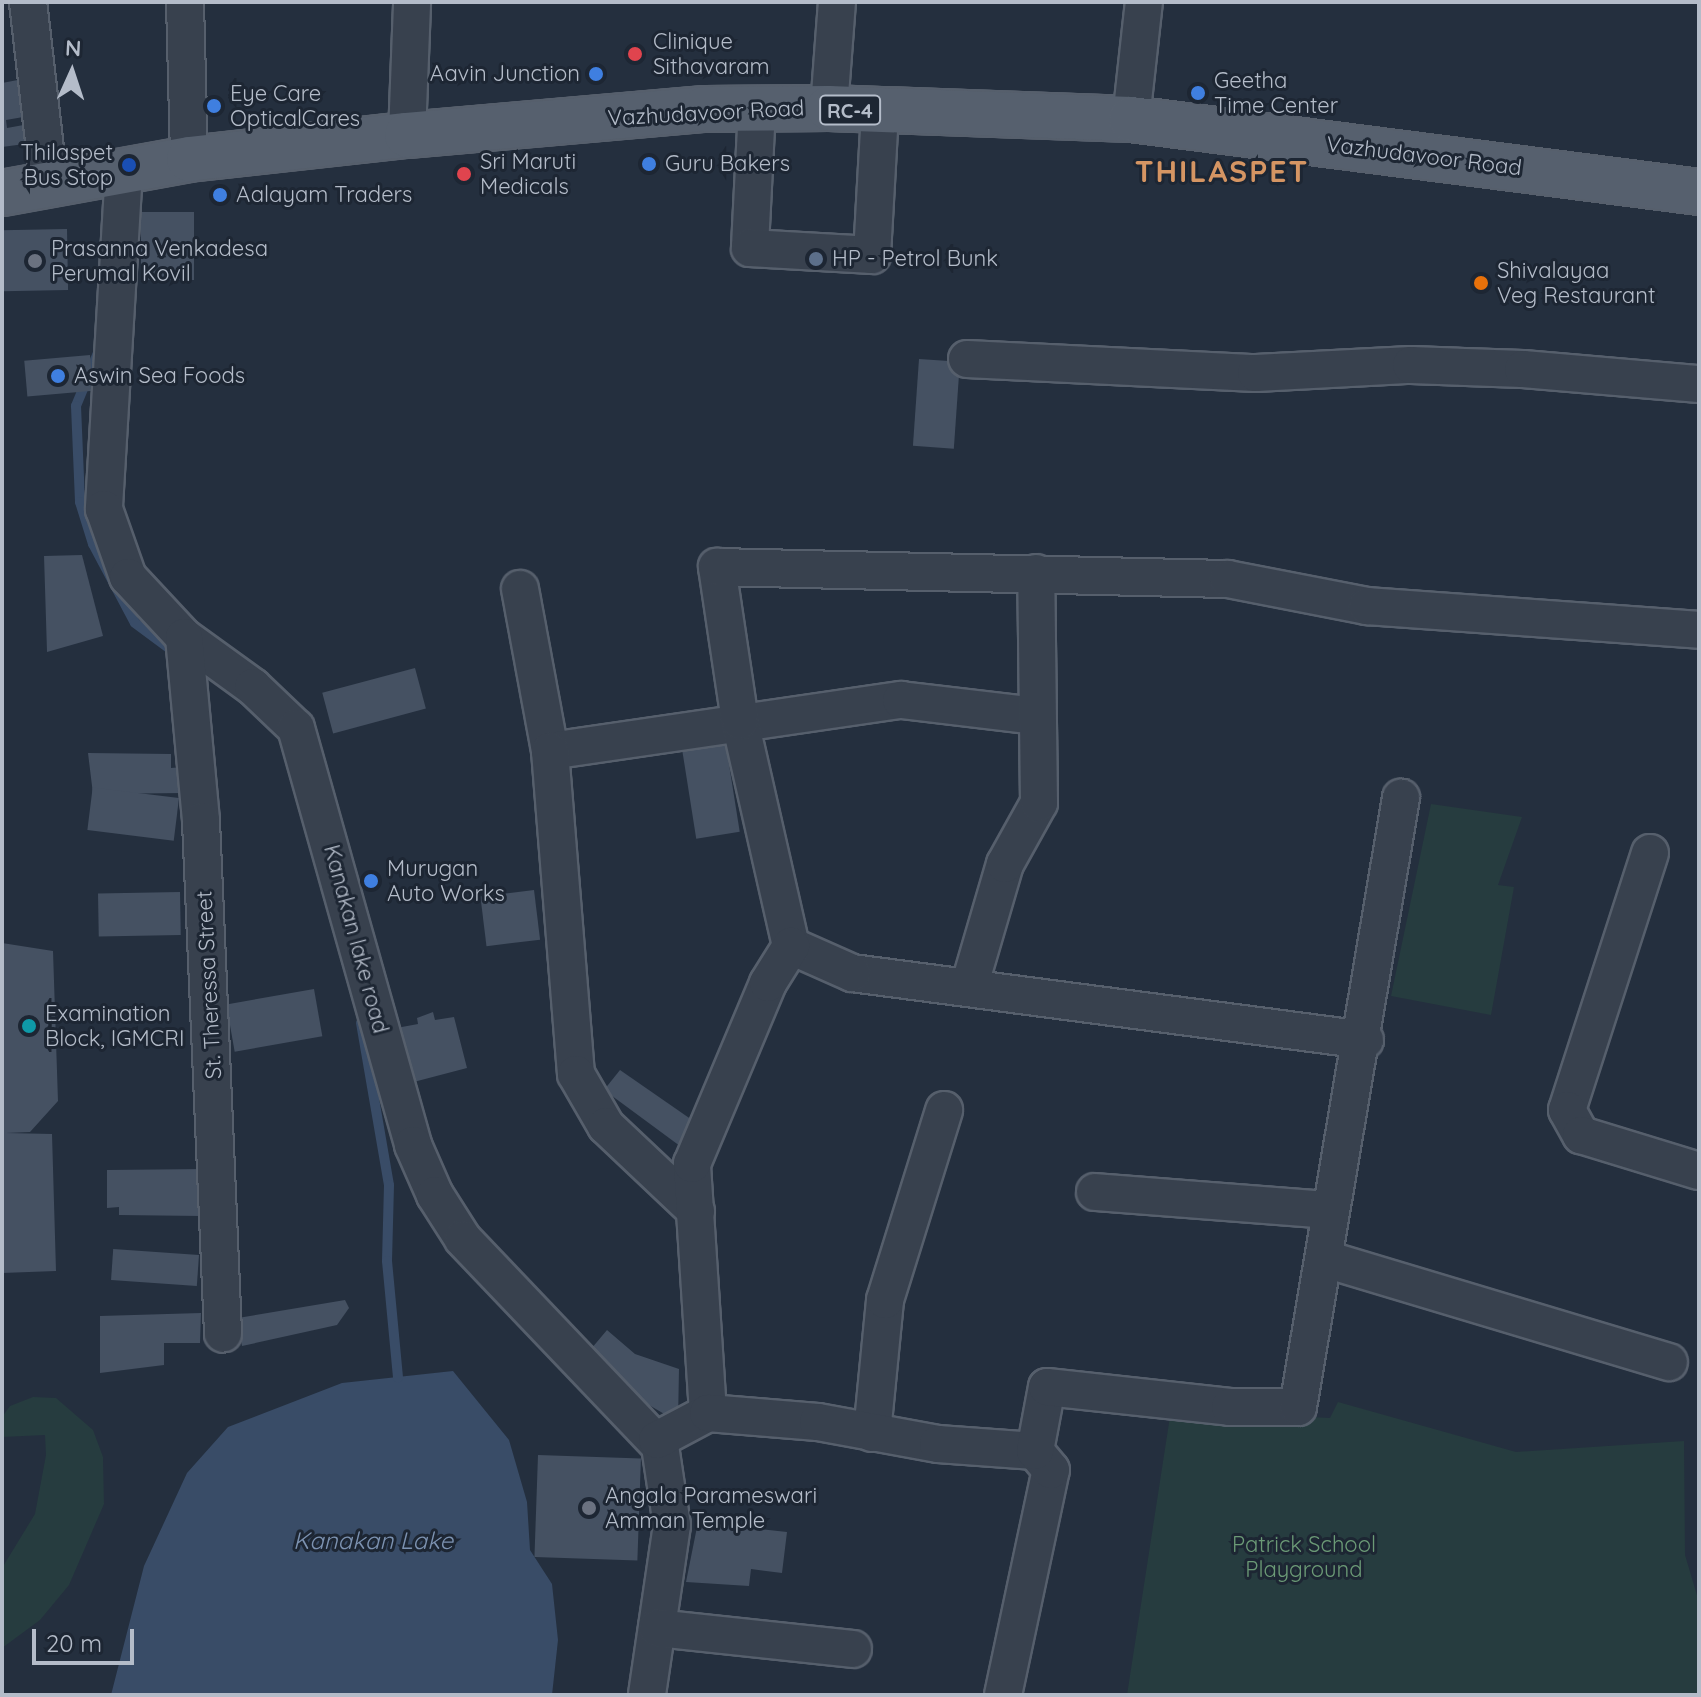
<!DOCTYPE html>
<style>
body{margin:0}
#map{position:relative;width:1701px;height:1697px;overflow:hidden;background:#242f3e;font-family:Quicksand,sans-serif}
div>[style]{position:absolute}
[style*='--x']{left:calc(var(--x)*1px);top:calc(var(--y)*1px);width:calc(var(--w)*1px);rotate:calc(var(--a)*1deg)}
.green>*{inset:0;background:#263c3f}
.water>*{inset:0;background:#394c67}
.stream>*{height:10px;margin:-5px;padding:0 5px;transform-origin:5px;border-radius:5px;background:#394c67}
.building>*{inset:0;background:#455162;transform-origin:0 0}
.roads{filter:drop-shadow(2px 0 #565f6c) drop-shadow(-2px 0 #565f6c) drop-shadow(0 2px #565f6c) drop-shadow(0 -2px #565f6c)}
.minor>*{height:36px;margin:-18px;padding:0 18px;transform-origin:18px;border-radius:18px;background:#38414e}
.primary>*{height:44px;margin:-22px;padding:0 22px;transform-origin:22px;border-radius:22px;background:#56606e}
.dots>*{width:22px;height:22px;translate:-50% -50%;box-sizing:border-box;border:4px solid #1d2633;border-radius:50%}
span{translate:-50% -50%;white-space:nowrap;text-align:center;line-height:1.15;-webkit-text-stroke:6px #1d2633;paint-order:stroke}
.shield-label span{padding:2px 6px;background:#1d2633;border:2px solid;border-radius:6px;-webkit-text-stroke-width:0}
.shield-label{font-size:20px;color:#b4bcc9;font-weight:700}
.poi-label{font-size:22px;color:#b4bcc9}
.left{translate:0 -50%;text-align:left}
.right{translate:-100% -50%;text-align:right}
.street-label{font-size:22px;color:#b4bcc9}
.park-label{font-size:22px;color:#6b9a76}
.water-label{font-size:24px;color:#7c92b1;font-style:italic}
.district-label{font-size:30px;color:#d59563;font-weight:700;letter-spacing:2px}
.frame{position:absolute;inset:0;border:4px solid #b4bcc9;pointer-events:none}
.north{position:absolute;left:32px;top:32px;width:80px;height:80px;-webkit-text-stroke:6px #1d2633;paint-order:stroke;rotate:3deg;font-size:22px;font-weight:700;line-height:32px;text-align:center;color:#b4bcc9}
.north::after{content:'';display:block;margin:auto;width:28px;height:36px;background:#b4bcc9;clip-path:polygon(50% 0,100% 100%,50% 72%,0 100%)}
.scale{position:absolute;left:32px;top:1629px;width:102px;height:36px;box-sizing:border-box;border:4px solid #b4bcc9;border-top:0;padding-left:10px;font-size:24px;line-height:28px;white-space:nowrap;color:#b4bcc9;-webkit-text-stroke:6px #1d2633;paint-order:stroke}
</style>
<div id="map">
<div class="green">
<div style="clip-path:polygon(1431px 804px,1522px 817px,1498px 885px,1514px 887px,1491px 1015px,1391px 996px)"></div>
<div style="clip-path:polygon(33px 1397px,56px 1398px,93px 1430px,103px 1457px,104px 1504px,69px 1585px,40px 1620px,2px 1648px,2px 1568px,35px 1514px,46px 1455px,45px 1435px,2px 1437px,2px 1417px,10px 1406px)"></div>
<div style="clip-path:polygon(1338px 1402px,1516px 1452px,1684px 1441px,1685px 1555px,1699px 1602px,1699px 1695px,1127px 1695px,1171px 1410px,1330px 1418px)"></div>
</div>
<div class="water">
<div style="clip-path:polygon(453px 1371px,509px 1440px,527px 1502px,530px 1550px,552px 1584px,558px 1640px,552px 1695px,111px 1695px,144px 1566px,187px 1473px,228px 1427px,342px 1383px)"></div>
</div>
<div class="stream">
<div style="--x:100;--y:348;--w:63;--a:112.5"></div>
<div style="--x:76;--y:406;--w:96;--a:87.6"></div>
<div style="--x:80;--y:502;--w:44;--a:72.8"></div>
<div style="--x:93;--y:544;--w:89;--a:62"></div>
<div style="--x:135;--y:623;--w:52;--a:36.4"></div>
<div style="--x:361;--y:1023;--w:164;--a:80.2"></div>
<div style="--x:389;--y:1185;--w:76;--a:91.5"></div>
<div style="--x:387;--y:1261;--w:117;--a:84.6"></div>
</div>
<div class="building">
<div style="clip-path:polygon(23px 79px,29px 116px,6px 120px,7px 128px,29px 124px,32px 143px,2px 147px,2px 83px)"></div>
<div style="left:141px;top:212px;width:53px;height:68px"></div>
<div style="left:67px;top:229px;width:61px;height:65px;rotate:89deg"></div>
<div style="left:90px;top:355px;width:36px;height:66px;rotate:85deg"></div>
<div style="left:919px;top:359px;width:41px;height:87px;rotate:4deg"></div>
<div style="clip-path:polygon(82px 555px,103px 636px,47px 652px,44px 556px)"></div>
<div style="left:415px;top:668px;width:42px;height:96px;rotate:75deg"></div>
<div style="left:725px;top:739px;width:94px;height:44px;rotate:81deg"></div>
<div style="clip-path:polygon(88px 753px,171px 754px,171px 768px,183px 767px,184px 793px,93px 794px)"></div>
<div style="left:179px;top:798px;width:43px;height:87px;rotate:97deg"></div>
<div style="left:534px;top:890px;width:50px;height:54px;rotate:83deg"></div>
<div style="left:180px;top:892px;width:43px;height:82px;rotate:89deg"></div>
<div style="clip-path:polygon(2px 943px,53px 951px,58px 1101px,30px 1132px,6px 1133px,52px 1134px,56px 1271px,2px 1273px)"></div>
<div style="left:314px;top:989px;width:48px;height:89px;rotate:80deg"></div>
<div style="clip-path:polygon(433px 1012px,435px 1020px,454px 1017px,467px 1068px,406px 1084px,391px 1029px,418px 1024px,417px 1018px)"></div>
<div style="clip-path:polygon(620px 1070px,695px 1122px,684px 1149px,604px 1090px)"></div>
<div style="clip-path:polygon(207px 1169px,201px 1216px,119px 1215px,119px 1207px,107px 1208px,107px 1170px)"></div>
<div style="left:199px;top:1255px;width:31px;height:86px;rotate:94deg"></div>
<div style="clip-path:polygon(345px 1300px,349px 1308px,337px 1325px,242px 1346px,238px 1318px)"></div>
<div style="clip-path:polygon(201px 1313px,200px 1343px,164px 1343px,164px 1365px,100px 1373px,100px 1316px)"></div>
<div style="clip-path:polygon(607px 1330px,635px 1354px,679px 1369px,678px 1422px,625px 1391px,586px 1355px)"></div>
<div style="left:538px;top:1455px;width:103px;height:102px;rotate:2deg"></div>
<div style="clip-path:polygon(698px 1522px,787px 1532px,782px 1573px,751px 1569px,749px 1586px,686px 1582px)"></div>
</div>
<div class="roads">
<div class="minor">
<div style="--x:28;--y:2;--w:182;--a:83.4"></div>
<div style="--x:185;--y:2;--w:157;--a:88.5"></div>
<div style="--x:757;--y:108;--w:140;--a:92.9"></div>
<div style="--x:750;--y:248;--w:122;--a:3.3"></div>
<div style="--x:872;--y:255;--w:143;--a:-86.8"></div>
<div style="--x:829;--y:108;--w:106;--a:-85.7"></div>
<div style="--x:1131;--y:119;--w:118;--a:-83.7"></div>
<div style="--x:407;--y:135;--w:133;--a:-87.8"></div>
<div style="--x:124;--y:170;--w:340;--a:93.4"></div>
<div style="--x:104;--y:509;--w:72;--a:70.6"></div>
<div style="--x:128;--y:577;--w:82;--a:47"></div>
<div style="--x:184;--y:637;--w:85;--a:35.9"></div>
<div style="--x:253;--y:687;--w:59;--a:43.6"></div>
<div style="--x:296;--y:728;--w:433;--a:74.3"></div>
<div style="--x:413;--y:1145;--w:55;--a:66.3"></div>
<div style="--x:435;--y:1195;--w:52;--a:57.5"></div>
<div style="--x:463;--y:1239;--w:286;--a:46.4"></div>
<div style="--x:660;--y:1446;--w:80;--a:81.4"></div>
<div style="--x:672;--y:1525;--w:172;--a:98.4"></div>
<div style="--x:967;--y:359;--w:289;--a:2.8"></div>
<div style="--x:1256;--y:373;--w:155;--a:-3"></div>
<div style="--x:1411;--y:365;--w:112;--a:2"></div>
<div style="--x:1523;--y:369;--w:177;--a:4.9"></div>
<div style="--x:520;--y:589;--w:165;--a:79.5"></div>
<div style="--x:550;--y:751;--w:355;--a:-8.3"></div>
<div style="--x:901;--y:700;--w:135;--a:6.8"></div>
<div style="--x:184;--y:637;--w:185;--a:84.7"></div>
<div style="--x:201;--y:821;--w:513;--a:87.54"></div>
<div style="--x:550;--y:751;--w:324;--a:85.4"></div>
<div style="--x:576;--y:1074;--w:60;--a:60"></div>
<div style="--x:606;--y:1126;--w:124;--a:43.4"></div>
<div style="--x:1650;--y:853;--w:270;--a:107.9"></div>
<div style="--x:1567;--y:1110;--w:29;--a:61"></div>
<div style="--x:1581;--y:1135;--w:123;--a:17"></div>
<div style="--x:969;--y:987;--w:128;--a:-73.7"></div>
<div style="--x:1005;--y:864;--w:70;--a:-60.9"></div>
<div style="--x:1039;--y:803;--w:230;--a:-90.7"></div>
<div style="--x:1365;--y:1040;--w:517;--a:-172.56"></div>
<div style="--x:852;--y:973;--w:67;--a:-156.1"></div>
<div style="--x:791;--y:946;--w:231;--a:-102.8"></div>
<div style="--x:740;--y:721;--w:156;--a:-98.5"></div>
<div style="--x:717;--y:567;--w:511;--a:1.35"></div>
<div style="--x:1228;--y:579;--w:142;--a:11"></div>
<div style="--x:1367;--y:606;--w:333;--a:4.1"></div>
<div style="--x:1095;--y:1192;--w:234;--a:4.4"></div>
<div style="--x:1325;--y:1259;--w:359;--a:16.7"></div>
<div style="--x:708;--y:1413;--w:250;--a:-93.7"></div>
<div style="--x:692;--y:1164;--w:196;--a:-67.2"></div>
<div style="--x:768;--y:983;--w:44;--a:-58.1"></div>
<div style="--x:872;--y:1433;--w:134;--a:-84.4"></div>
<div style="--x:885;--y:1300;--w:199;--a:-72.7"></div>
<div style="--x:657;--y:1440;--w:58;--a:-27.9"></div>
<div style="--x:708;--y:1413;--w:110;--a:4.7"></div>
<div style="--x:818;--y:1422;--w:122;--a:10.4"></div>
<div style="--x:938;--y:1444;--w:97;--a:4.1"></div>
<div style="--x:657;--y:1628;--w:197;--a:6.1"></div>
<div style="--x:1003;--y:1695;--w:230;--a:-78"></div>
<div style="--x:1051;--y:1470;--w:25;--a:-130"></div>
<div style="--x:1035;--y:1451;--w:65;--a:-79.4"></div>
<div style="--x:1047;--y:1387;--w:184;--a:6.2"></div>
<div style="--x:1230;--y:1407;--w:68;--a:0"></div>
<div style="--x:1298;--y:1407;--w:618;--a:-80.4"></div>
</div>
<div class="primary">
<div style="--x:2;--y:193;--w:190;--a:-10.3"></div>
<div style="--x:189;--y:159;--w:219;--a:-6.3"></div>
<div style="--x:407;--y:135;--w:299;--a:-5"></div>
<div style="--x:705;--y:109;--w:124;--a:-0.5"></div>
<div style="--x:829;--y:108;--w:302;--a:2.1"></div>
<div style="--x:1131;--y:119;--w:573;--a:7.32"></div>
</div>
</div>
<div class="dots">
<div style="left:635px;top:54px;background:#e0444e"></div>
<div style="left:596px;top:74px;background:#3f7fe0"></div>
<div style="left:1198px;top:93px;background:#3f7fe0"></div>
<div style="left:214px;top:106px;background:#3f7fe0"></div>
<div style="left:649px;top:164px;background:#3f7fe0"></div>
<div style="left:129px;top:165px;background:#1a4fb4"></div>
<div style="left:464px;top:174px;background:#e0444e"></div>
<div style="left:220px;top:195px;background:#3f7fe0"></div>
<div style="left:816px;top:259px;background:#5c6f8a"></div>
<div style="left:35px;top:261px;background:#6b7280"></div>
<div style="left:1481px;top:283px;background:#e8710a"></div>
<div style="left:58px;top:376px;background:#3f7fe0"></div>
<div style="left:371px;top:881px;background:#3f7fe0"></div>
<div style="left:29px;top:1026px;background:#0f9aa8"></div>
<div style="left:589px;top:1508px;background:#6b7280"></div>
</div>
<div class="shield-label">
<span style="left:850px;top:110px">RC-4</span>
</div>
<div class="poi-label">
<span class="left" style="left:653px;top:54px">Clinique<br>Sithavaram</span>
<span class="right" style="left:580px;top:74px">Aavin Junction</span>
<span class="left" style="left:1214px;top:93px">Geetha<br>Time Center</span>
<span class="left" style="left:230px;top:106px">Eye Care<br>OpticalCares</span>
<span class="right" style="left:113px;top:165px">Thilaspet<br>Bus Stop</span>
<span class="left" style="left:480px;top:174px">Sri Maruti<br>Medicals</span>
<span class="left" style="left:665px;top:164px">Guru Bakers</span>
<span class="left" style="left:236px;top:195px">Aalayam Traders</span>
<span class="left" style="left:51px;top:261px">Prasanna Venkadesa<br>Perumal Kovil</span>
<span class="left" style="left:832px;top:259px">HP - Petrol Bunk</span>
<span class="left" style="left:1497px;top:283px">Shivalayaa<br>Veg Restaurant</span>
<span class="left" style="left:74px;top:376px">Aswin Sea Foods</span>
<span class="left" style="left:387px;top:881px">Murugan<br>Auto Works</span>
<span class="left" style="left:45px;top:1026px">Examination<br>Block, IGMCRI</span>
<span class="left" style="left:605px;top:1508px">Angala Parameswari<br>Amman Temple</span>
</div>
<div class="street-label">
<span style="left:706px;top:113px;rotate:-3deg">Vazhudavoor Road</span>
<span style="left:1424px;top:156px;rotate:7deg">Vazhudavoor Road</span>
<span style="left:356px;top:939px;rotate:75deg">Kanakan lake road</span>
<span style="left:209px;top:985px;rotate:-93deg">St. Theressa Street</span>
</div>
<div class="park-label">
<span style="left:1304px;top:1557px">Patrick School<br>Playground</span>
</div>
<div class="water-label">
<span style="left:373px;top:1541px">Kanakan Lake</span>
</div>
<div class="district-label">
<span style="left:1222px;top:171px">THILASPET</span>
</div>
<div class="frame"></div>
<div class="north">N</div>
<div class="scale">20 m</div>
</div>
